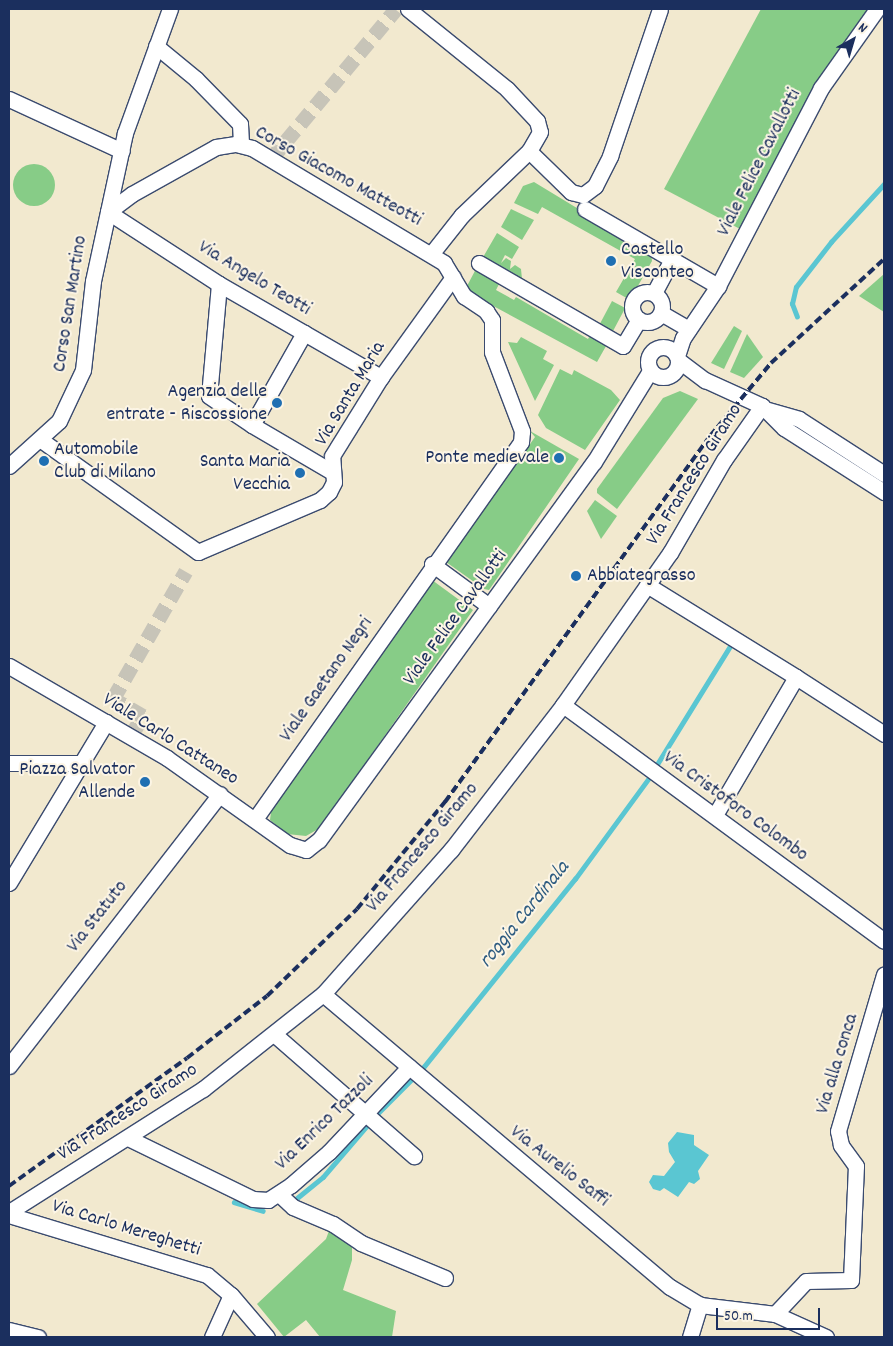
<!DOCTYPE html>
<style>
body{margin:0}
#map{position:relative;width:893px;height:1346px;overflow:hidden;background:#f2e9cf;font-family:Dekko,sans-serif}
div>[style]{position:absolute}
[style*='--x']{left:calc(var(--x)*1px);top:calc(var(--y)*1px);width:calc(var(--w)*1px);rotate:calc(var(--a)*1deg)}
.green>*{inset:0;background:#87cc87;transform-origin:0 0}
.round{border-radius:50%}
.water>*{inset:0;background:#5ac6d2}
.stream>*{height:4.5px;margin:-2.25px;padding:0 2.25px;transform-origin:2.25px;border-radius:2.25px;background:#5ac6d2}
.minor-tunnel>*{height:15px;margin-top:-7.5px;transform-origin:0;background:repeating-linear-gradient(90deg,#c7c4b8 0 15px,transparent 0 23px)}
.roads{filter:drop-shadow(1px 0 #3b4b6f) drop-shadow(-1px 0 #3b4b6f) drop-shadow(0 1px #3b4b6f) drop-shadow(0 -1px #3b4b6f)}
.minor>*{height:15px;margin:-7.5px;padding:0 7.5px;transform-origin:7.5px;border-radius:7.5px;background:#fff}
.minor>.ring{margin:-7.5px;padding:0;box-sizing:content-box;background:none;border:15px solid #fff;border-radius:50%}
.rail>*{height:4px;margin-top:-2px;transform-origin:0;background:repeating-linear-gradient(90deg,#1b2f5e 0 8px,transparent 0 12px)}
.dots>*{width:14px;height:14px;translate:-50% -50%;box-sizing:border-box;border:2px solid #fcf5e5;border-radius:50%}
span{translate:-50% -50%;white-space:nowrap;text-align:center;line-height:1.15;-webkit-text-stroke:4px #fcf5e5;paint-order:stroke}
.street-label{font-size:20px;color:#1b2f5e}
.poi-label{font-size:20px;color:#1b2f5e}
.left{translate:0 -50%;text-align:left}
.right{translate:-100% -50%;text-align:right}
.water-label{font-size:21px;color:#2e5c81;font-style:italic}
.frame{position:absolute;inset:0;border:10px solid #1b2f5e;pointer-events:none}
.north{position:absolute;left:828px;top:15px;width:50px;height:50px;-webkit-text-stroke:4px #fcf5e5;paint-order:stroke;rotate:39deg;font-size:14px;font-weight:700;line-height:20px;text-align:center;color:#1b2f5e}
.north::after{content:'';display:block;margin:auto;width:18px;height:22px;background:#1b2f5e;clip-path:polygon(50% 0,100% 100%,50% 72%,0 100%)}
.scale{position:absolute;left:716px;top:1308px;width:104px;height:22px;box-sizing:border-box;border:2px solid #1b2f5e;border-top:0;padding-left:6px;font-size:15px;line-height:18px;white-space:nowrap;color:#1b2f5e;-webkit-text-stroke:4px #fcf5e5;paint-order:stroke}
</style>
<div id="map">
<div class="green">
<div style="clip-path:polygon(761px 9px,869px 9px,740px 229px,664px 189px)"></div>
<div class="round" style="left:13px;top:164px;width:42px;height:42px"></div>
<div style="clip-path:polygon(534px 182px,651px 253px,652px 261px,630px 300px,616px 292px,635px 259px,542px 207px,538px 214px,514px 203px,523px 186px)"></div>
<div style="clip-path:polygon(511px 209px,534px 220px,522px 240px,501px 227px)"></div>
<div style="clip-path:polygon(497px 233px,519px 247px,512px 259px,505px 255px,501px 263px,506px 258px,511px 261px,510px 269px,515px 265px,521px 269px,522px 279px,482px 259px)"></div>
<div style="clip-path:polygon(477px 267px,501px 280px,496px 290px,514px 300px,516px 297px,588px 339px,593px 330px,610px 339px,597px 362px,471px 294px,467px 286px)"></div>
<div style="clip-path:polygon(884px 274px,884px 312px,859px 296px)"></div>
<div style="left:612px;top:301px;width:15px;height:26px;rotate:28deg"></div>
<div style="clip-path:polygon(734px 326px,742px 331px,724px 369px,711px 363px)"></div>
<div style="clip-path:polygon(747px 334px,763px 357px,744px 378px,730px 372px)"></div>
<div style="clip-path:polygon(521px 337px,547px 351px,543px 359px,554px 365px,535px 401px,508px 342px,517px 343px)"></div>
<div style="clip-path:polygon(560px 369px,572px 375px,574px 370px,611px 390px,620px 400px,585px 450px,546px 428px,538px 415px)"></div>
<div style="clip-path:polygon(680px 391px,698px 399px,617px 509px,597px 493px,597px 489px,663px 398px)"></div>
<div style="clip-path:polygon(530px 431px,579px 459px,489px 590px,484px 589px,446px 562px,535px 437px)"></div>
<div style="clip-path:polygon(595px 500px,617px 516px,601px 539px,587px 511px)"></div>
<div style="clip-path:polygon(432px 580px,473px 610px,320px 828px,306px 836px,287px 834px,270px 820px,272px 805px)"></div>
<div style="clip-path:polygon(330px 1228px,352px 1241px,352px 1260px,343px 1290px,396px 1311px,392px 1337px,320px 1337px,306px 1320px,284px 1337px,257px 1304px,326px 1239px)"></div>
</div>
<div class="water">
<div style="clip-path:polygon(677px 1132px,694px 1135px,694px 1145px,709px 1155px,698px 1171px,700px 1179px,694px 1184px,689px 1182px,678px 1197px,664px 1188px,660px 1191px,653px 1189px,649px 1182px,653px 1175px,664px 1176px,675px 1162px,669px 1152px,668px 1143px)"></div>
</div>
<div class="stream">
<div style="--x:797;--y:317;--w:14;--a:-111"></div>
<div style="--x:792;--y:304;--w:17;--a:-77"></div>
<div style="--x:796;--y:287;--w:57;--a:-52.1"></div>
<div style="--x:831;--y:242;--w:79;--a:-47.6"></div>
<div style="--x:656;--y:766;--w:145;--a:-58.3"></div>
<div style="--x:422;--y:1069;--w:244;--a:-51.2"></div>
<div style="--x:575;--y:879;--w:125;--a:-53.8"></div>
<div style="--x:376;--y:1115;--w:52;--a:-45"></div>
<div style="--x:297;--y:1198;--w:33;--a:-39"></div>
<div style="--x:323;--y:1177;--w:72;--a:-49.5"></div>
<div style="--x:234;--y:1202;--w:30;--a:17"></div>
</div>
<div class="minor-tunnel">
<div style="--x:271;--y:159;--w:195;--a:-50.2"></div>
<div style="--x:130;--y:737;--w:25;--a:-58"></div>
<div style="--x:143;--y:716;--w:34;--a:-150"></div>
<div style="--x:113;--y:699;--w:147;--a:-60.3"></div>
</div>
<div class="roads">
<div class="minor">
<div style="--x:408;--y:9;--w:127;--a:38.9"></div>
<div style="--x:507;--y:89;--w:44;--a:46.8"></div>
<div style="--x:537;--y:121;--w:11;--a:75"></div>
<div style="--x:540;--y:132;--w:22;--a:120"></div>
<div style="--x:529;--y:151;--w:93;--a:136.3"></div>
<div style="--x:462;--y:215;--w:48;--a:128.3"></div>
<div style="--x:156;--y:46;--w:52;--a:39.5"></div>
<div style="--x:196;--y:79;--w:63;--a:45.6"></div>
<div style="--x:240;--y:124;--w:21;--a:87"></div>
<div style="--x:9;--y:99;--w:124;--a:24.7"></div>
<div style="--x:529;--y:151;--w:59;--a:44.3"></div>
<div style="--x:571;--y:192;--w:12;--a:14"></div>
<div style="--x:583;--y:195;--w:15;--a:-37"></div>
<div style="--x:595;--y:186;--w:34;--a:-63"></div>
<div style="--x:610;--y:156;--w:155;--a:-71.2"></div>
<div style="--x:585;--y:209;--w:154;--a:30.1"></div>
<div style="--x:108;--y:212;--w:30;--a:-37"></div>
<div style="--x:132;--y:194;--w:96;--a:-29.2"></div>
<div style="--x:216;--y:147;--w:20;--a:-9"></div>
<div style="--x:236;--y:144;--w:16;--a:14"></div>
<div style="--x:252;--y:148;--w:224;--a:30.9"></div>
<div style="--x:444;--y:263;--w:39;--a:59"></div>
<div style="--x:464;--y:296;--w:27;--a:34"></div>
<div style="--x:486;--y:311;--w:11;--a:56"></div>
<div style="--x:492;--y:320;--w:32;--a:90"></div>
<div style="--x:492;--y:352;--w:85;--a:69.2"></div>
<div style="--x:522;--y:431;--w:11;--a:95"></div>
<div style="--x:521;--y:442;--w:461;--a:125.2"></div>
<div style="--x:108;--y:212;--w:132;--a:33"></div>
<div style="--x:219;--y:284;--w:187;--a:29.9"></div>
<div style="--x:479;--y:263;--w:166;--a:30"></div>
<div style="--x:623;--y:346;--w:31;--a:-59"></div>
<div style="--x:219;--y:284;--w:112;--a:95.1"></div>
<div style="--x:209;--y:396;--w:52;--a:34"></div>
<div style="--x:252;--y:425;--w:93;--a:30.4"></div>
<div class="ring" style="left:632px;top:292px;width:15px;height:15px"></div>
<div style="--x:654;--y:293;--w:38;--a:-62"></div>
<div style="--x:661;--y:313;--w:32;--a:30"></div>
<div class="ring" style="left:648px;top:347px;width:15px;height:15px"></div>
<div style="--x:677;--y:356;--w:19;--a:-72"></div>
<div style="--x:683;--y:338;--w:63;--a:-56.1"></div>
<div style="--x:718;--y:286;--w:223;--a:-62.5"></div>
<div style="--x:821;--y:88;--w:97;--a:-54.7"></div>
<div style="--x:678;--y:360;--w:34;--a:37"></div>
<div style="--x:705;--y:380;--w:63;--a:24.5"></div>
<div style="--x:762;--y:406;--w:31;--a:45"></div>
<div style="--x:784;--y:428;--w:119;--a:32.6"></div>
<div style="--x:768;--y:410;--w:32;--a:16"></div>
<div style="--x:799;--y:419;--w:101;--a:32.9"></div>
<div style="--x:252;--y:425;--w:106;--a:-60.5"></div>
<div style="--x:41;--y:440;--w:193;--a:35.5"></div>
<div style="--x:198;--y:552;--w:133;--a:-23.1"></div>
<div style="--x:320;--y:500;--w:12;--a:-42"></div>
<div style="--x:329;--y:492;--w:11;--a:-63"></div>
<div style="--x:334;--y:482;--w:26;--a:-94"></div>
<div style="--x:332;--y:456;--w:93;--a:-58.2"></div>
<div style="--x:381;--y:377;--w:123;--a:-54.2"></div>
<div style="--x:9;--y:466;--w:67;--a:-42"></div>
<div style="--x:59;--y:421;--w:56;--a:-64.8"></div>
<div style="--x:83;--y:370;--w:90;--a:-83.6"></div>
<div style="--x:93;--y:281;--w:151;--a:-77.8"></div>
<div style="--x:125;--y:133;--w:132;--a:-70.1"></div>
<div style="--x:432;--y:564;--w:71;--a:36.4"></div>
<div style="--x:647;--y:585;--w:175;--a:31.7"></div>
<div style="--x:796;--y:677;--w:160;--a:120.4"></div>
<div style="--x:9;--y:666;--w:183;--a:30.2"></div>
<div style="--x:167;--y:758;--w:151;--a:35.3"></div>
<div style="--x:290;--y:845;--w:17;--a:17"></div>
<div style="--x:306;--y:850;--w:16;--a:-38"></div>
<div style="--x:319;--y:840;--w:467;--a:-54"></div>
<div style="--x:594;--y:462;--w:107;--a:-58.4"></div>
<div style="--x:796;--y:677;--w:105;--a:32.9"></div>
<div style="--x:563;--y:705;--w:398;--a:36.3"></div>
<div style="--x:9;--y:763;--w:71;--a:0"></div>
<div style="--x:9;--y:883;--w:188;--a:-58.9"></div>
<div style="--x:323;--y:994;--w:454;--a:40.2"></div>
<div style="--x:670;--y:1287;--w:35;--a:31"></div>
<div style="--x:700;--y:1305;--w:76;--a:6.8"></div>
<div style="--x:775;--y:1314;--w:56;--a:24.3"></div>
<div style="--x:274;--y:1034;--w:186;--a:41.1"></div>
<div style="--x:9;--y:1066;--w:344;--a:-52.2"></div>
<div style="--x:128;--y:1138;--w:139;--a:26"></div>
<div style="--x:253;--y:1199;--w:15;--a:4"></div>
<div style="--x:268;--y:1200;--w:27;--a:-33"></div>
<div style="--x:291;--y:1185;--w:50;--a:-41"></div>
<div style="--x:329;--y:1152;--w:117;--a:-46.7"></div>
<div style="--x:279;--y:1194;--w:19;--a:43"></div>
<div style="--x:293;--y:1207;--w:43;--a:23"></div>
<div style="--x:333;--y:1224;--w:34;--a:34"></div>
<div style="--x:361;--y:1243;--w:91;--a:22.6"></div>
<div style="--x:9;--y:1212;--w:230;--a:-32.4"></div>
<div style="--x:203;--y:1089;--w:153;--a:-38.4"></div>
<div style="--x:323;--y:994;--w:193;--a:-48.4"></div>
<div style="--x:451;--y:850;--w:183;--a:-52.3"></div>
<div style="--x:563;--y:705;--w:186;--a:-54.9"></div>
<div style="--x:670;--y:553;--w:108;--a:-59.9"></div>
<div style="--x:724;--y:460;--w:66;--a:-54.9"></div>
<div style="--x:9;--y:1215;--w:207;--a:16.9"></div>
<div style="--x:207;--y:1275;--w:31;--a:40"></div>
<div style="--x:231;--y:1295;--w:55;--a:49.4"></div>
<div style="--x:775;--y:1314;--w:45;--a:-46.8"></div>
<div style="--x:806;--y:1281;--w:45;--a:-1.3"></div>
<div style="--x:851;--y:1280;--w:114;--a:-87.5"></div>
<div style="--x:856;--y:1166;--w:26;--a:-126"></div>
<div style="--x:841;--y:1145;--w:14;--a:-102"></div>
<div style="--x:838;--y:1131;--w:163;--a:-73.6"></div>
<div style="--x:9;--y:1330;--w:30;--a:14"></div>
<div style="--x:212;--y:1337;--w:46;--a:-65.7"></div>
<div style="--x:690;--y:1337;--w:34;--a:-73"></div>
</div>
</div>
<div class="rail">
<div style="--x:9;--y:1186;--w:219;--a:-35.7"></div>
<div style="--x:187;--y:1058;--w:101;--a:-37.8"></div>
<div style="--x:267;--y:996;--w:125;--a:-44"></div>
<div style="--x:357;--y:909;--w:139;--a:-50.6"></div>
<div style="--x:445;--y:802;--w:452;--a:-54.1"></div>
<div style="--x:710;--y:436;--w:95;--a:-50.1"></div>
<div style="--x:771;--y:363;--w:154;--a:-42.6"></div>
</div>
<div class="dots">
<div style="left:611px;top:261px;background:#1f6fb2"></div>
<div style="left:277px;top:403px;background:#1f6fb2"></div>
<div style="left:559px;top:458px;background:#1f6fb2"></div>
<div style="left:44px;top:461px;background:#1f6fb2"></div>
<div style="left:300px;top:473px;background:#1f6fb2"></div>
<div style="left:576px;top:576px;background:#1f6fb2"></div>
<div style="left:145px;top:782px;background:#1f6fb2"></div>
</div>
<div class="street-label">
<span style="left:760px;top:163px;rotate:-63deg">Viale Felice Cavallotti</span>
<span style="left:338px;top:177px;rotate:29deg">Corso Giacomo Matteotti</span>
<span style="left:254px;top:279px;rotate:31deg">Via Angelo Teotti</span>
<span style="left:71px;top:304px;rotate:-81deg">Corso San Martino</span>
<span style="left:351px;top:394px;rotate:-59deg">Via Santa Maria</span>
<span style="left:695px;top:475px;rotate:-58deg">Via Francesco Giramo</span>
<span style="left:456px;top:618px;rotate:-54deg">Viale Felice Cavallotti</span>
<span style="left:327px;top:680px;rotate:-55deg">Viale Gaetano Negri</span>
<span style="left:170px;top:740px;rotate:32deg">Viale Carlo Cattaneo</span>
<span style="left:735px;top:807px;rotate:36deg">Via Cristoforo Colombo</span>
<span style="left:423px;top:848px;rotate:-50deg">Via Francesco Giramo</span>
<span style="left:98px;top:917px;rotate:-52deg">Via Statuto</span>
<span style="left:838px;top:1064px;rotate:-73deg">Via alla conca</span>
<span style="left:128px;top:1113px;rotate:-33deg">Via Francesco Giramo</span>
<span style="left:325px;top:1123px;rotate:-44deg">Via Enrico Tazzoli</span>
<span style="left:559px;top:1167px;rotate:38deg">Via Aurelio Saffi</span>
<span style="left:126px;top:1229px;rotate:17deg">Via Carlo Mereghetti</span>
</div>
<div class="poi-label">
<span class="left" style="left:621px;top:262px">Castello<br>Visconteo</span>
<span class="right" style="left:267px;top:404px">Agenzia delle<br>entrate - Riscossione</span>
<span class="left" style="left:54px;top:462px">Automobile<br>Club di Milano</span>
<span class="right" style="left:549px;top:458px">Ponte medievale</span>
<span class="right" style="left:290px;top:474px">Santa Maria<br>Vecchia</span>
<span class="left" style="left:587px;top:576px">Abbiategrasso</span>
<span class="right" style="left:135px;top:782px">Piazza Salvator<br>Allende</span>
</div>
<div class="water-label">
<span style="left:525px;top:915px;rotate:-51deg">roggia Cardinala</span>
</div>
<div class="frame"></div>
<div class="north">N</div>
<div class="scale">50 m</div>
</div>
